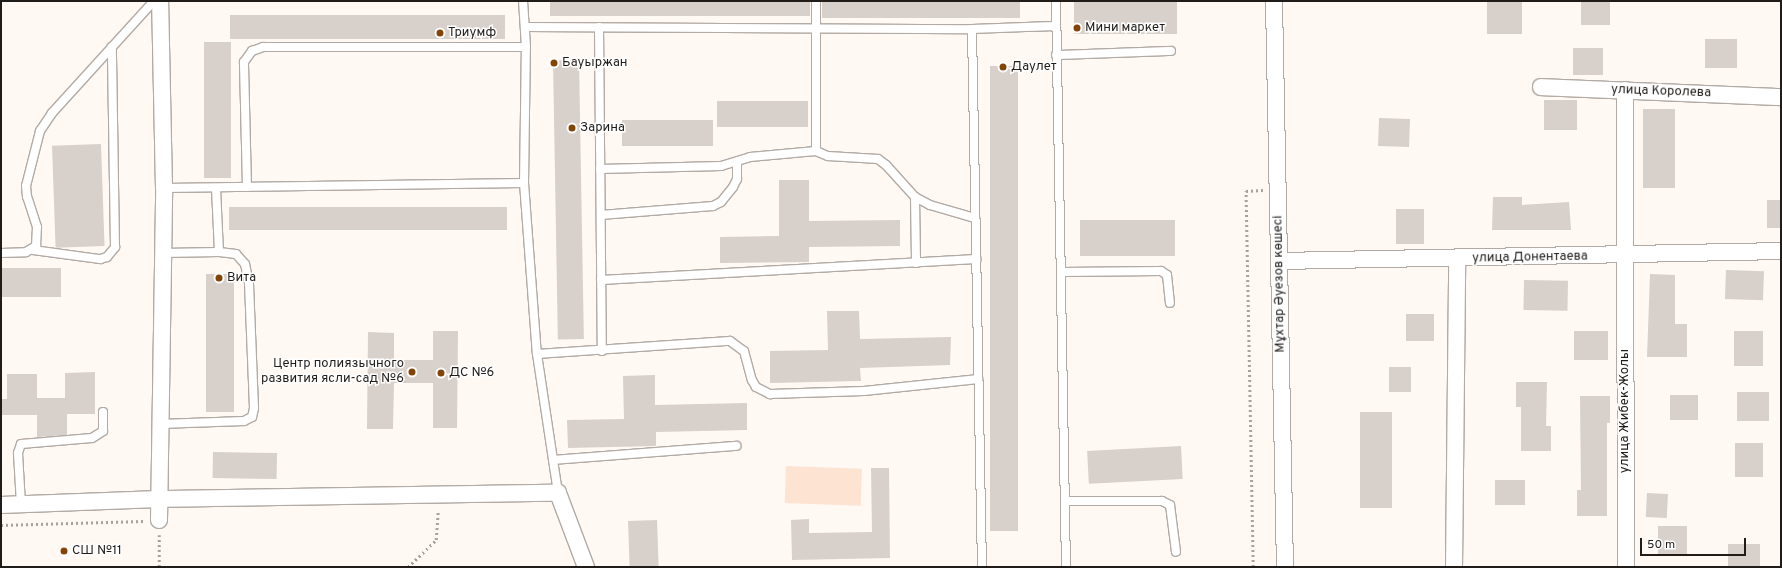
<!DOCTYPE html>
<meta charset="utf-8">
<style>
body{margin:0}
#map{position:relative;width:1782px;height:568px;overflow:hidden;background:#fff8f3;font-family:Overpass,sans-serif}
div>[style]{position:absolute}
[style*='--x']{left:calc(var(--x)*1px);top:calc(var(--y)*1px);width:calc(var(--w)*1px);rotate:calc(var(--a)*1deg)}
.green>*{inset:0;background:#fde3d1;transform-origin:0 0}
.building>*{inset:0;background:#d8d0ca;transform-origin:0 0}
.path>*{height:2.5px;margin-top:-1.25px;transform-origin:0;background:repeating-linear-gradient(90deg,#a7a29e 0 2px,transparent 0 5px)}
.roads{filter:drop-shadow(1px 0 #b2aaa4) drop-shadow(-1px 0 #b2aaa4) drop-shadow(0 1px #b2aaa4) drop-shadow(0 -1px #b2aaa4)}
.lane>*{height:8px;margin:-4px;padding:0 4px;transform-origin:4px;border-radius:4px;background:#fff}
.street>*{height:16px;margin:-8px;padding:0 8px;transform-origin:8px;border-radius:8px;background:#fff}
.dots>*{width:11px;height:11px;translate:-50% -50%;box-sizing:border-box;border:2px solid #fff;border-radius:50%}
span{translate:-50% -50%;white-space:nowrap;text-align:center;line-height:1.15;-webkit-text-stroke:3px #fff;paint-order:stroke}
.poi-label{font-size:13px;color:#1f1c1a}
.left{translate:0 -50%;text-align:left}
.right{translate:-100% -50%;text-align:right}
.street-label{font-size:13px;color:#1f1c1a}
.frame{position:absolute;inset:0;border:2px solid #1f1c1a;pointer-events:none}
.scale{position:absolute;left:1640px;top:538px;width:106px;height:18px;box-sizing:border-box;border:2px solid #1f1c1a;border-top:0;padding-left:5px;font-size:12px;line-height:14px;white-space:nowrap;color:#1f1c1a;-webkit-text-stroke:3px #fff;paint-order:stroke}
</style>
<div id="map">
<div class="green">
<div style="left:786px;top:466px;width:76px;height:37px;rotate:2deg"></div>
</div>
<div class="building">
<div style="left:550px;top:1px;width:260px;height:15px"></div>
<div style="left:822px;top:1px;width:198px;height:17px"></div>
<div style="left:1074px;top:1px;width:103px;height:33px"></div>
<div style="left:1487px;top:1px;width:35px;height:33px"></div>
<div style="left:1581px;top:1px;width:29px;height:24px"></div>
<div style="left:505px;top:15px;width:24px;height:275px;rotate:90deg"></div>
<div style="left:1705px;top:39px;width:32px;height:29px"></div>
<div style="left:204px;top:42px;width:27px;height:136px"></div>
<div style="left:1603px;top:48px;width:27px;height:30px;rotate:90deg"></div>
<div style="left:579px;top:60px;width:279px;height:26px;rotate:89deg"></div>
<div style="left:990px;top:66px;width:28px;height:465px"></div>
<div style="left:1544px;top:100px;width:33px;height:30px"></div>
<div style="left:717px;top:101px;width:91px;height:26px"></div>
<div style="left:1643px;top:109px;width:32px;height:79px"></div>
<div style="left:1379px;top:118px;width:31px;height:28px;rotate:2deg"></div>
<div style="left:622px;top:120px;width:91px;height:26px"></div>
<div style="left:101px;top:144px;width:102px;height:49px;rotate:88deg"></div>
<div style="clip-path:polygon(779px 180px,809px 180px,809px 221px,900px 220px,900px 246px,809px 247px,809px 262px,720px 263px,720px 237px,779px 236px)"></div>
<div style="clip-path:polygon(1493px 197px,1522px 197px,1522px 205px,1569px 202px,1571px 230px,1492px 230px)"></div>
<div style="left:1767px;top:200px;width:14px;height:28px"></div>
<div style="left:507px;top:207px;width:23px;height:278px;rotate:90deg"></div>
<div style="left:1424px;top:209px;width:35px;height:28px;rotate:90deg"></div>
<div style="left:1080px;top:220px;width:95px;height:36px"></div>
<div style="left:61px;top:268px;width:29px;height:60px;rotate:90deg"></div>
<div style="left:1726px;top:270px;width:38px;height:29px;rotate:2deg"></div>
<div style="left:206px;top:274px;width:28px;height:138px"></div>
<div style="clip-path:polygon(1650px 274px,1675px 275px,1675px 324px,1687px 324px,1687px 357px,1647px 357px)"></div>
<div style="left:1524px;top:280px;width:44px;height:30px;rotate:1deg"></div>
<div style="clip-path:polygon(827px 311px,859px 311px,860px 339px,951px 337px,950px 365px,860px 368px,861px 381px,770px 383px,770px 351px,828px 350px)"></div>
<div style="left:1406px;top:314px;width:28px;height:27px"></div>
<div style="clip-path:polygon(433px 331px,458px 331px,457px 428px,433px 428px,433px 383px,394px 383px,393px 429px,367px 429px,368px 332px,394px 333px,394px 360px,433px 360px)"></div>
<div style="left:1574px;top:331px;width:34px;height:29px"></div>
<div style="left:1734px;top:331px;width:29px;height:35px"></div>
<div style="left:1389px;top:367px;width:22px;height:25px"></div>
<div style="clip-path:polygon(95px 372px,95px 414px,67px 414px,67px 435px,37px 437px,37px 415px,1px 415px,1px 399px,7px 399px,7px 374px,37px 374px,37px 398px,65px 398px,65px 373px)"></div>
<div style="clip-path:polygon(655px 375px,655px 405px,747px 403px,747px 430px,656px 432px,656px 446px,568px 448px,567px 420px,624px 419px,623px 376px)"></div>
<div style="clip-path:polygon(1516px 382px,1547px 382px,1546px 426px,1551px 426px,1551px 451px,1521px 451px,1521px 407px,1516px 407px)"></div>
<div style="left:1737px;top:392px;width:32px;height:29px"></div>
<div style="left:1670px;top:395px;width:28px;height:25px"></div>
<div style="clip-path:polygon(1580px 396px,1610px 396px,1610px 423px,1607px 423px,1607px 516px,1577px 516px,1577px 490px,1581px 490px)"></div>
<div style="left:1360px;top:412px;width:32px;height:96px"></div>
<div style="left:1735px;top:443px;width:28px;height:34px"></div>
<div style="left:1181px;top:446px;width:33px;height:94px;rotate:87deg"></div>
<div style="left:213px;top:452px;width:64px;height:26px;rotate:1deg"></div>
<div style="clip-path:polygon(871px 468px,889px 468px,890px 558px,792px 560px,791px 520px,809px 519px,809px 533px,872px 532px)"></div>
<div style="left:1495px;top:480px;width:30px;height:25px"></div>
<div style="left:1647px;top:493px;width:21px;height:24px;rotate:3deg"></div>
<div style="left:657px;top:520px;width:47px;height:29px;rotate:88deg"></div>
<div style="left:1658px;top:526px;width:29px;height:29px"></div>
<div style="left:1728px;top:544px;width:32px;height:23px"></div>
</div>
<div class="path">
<div style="--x:1;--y:525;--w:143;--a:-1.6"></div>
<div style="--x:159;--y:567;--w:32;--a:-90"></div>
<div style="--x:408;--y:567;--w:39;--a:-44"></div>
<div style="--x:436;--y:540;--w:30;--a:-86"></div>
<div style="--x:1253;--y:567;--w:376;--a:-91.1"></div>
<div style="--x:1246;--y:191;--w:17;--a:-3"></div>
</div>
<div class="roads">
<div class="lane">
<div style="--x:1056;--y:1;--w:566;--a:88.99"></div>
<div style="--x:525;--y:27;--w:447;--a:0.3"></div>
<div style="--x:972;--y:29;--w:83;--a:-2.1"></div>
<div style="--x:599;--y:27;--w:324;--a:89.5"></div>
<div style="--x:972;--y:29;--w:538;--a:88.94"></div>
<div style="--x:1056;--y:55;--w:115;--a:-2"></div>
<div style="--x:816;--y:151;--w:150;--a:-90"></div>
<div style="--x:600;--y:169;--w:121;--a:-1.4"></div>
<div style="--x:721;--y:166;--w:30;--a:-17"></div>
<div style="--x:750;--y:157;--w:66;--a:-5.2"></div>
<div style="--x:816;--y:151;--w:13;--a:23"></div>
<div style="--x:828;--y:156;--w:50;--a:3.4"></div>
<div style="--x:878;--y:159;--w:10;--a:37"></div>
<div style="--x:886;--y:165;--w:43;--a:47.8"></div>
<div style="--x:915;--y:197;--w:17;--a:28"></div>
<div style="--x:930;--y:205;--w:47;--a:16.1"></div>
<div style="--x:524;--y:183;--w:171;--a:85.7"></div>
<div style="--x:537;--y:354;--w:141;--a:81.4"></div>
<div style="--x:247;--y:187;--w:125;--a:-91.4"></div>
<div style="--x:244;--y:62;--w:14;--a:-54"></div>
<div style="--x:252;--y:51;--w:12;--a:-20"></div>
<div style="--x:263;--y:47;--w:263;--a:0"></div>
<div style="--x:164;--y:188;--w:360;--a:-0.8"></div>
<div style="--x:524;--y:183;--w:136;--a:-89.2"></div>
<div style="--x:526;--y:47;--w:46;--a:-93.7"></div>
<div style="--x:915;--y:197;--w:66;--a:89.1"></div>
<div style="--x:601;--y:215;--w:112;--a:-4.6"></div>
<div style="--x:713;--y:206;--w:9;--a:-27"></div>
<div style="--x:721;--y:202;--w:19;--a:-51"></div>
<div style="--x:733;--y:187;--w:9;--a:-63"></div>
<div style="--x:737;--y:179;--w:16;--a:-90"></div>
<div style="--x:33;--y:250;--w:68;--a:7.7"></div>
<div style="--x:100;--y:259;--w:7;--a:-16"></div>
<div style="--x:107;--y:257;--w:13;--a:-51"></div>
<div style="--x:115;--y:247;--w:200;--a:-90.9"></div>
<div style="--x:1;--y:253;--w:25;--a:-2"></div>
<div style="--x:26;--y:252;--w:12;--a:-31"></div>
<div style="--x:36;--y:246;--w:19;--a:-87"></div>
<div style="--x:37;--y:227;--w:32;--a:-108"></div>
<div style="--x:27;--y:197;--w:11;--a:-95"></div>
<div style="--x:26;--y:186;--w:57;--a:-75.7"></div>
<div style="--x:40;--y:131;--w:22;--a:-56"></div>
<div style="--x:52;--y:113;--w:151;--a:-47.7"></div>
<div style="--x:163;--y:253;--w:56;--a:-1"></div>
<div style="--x:219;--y:252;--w:64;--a:-92.7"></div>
<div style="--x:1062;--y:272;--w:99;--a:-0.6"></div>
<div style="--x:1161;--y:271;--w:7;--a:34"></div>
<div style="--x:1167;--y:275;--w:28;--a:84"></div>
<div style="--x:601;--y:280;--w:376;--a:-3.2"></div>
<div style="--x:537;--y:354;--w:193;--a:-3.9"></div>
<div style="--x:730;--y:341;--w:17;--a:36"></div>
<div style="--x:744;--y:351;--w:30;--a:75"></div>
<div style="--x:752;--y:380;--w:8;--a:60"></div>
<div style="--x:756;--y:387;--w:16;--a:27"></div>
<div style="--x:770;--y:394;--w:94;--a:-1.8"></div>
<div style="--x:864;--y:391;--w:115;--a:-6"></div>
<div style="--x:160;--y:424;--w:84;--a:-2"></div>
<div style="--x:244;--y:421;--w:9;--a:-27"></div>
<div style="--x:252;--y:417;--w:9;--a:-77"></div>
<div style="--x:254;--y:408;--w:125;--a:-92.3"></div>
<div style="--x:249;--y:283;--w:19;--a:-102"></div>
<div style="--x:245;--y:264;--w:13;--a:-132"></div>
<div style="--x:236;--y:254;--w:17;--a:-173"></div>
<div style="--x:553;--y:460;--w:184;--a:-4.4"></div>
<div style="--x:1065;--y:501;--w:97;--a:0"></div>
<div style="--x:1162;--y:501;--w:9;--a:27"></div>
<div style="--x:1170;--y:505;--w:47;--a:82.7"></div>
<div style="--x:21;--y:504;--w:51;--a:-93.4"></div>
<div style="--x:18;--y:453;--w:9;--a:-72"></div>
<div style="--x:21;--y:444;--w:71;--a:-4.8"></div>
<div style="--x:92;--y:438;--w:13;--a:-32"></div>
<div style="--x:103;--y:431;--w:19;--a:-90"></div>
</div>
<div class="street">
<div style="--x:1274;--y:1;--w:566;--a:88.89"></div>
<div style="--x:1541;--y:87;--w:240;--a:2.4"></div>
<div style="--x:1625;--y:90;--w:477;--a:89.9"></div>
<div style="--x:1280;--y:261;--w:501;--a:-1.14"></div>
<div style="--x:1;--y:505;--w:158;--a:-2.2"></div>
<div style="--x:159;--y:499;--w:399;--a:-0.9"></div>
<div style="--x:558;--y:493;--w:79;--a:69.3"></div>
<div style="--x:159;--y:520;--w:332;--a:-89.1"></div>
<div style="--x:164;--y:188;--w:187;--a:-91.2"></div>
<div style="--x:1454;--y:567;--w:308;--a:-89.4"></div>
</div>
</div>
<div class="dots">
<div style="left:1077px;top:28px;background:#834406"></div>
<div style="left:440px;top:33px;background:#834406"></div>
<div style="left:554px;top:63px;background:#834406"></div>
<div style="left:1003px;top:67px;background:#834406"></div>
<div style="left:572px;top:128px;background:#834406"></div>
<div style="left:219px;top:278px;background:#834406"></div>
<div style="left:412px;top:372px;background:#834406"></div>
<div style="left:441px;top:373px;background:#834406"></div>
<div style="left:64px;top:551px;background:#834406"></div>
</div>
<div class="poi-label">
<span class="left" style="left:1085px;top:28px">Мини маркет</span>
<span class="left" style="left:448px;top:33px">Триумф</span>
<span class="left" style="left:562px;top:63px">Бауыржан</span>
<span class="left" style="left:1011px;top:67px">Даулет</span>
<span class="left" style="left:580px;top:128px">Зарина</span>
<span class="left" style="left:227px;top:278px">Вита</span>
<span class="right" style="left:404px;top:372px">Центр полиязычного<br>развития ясли-сад №6</span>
<span class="left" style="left:449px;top:373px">ДС №6</span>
<span class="left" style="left:72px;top:551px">СШ №11</span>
</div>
<div class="street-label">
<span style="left:1661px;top:92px;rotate:2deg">улица Королева</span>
<span style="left:1530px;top:258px;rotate:-1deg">улица Донентаева</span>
<span style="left:1280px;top:284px;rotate:-91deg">Мұхтар Әуезов көшесі</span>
<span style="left:1625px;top:411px;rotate:-90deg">улица Жибек-Жолы</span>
</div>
<div class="frame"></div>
<div class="scale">50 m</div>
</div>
